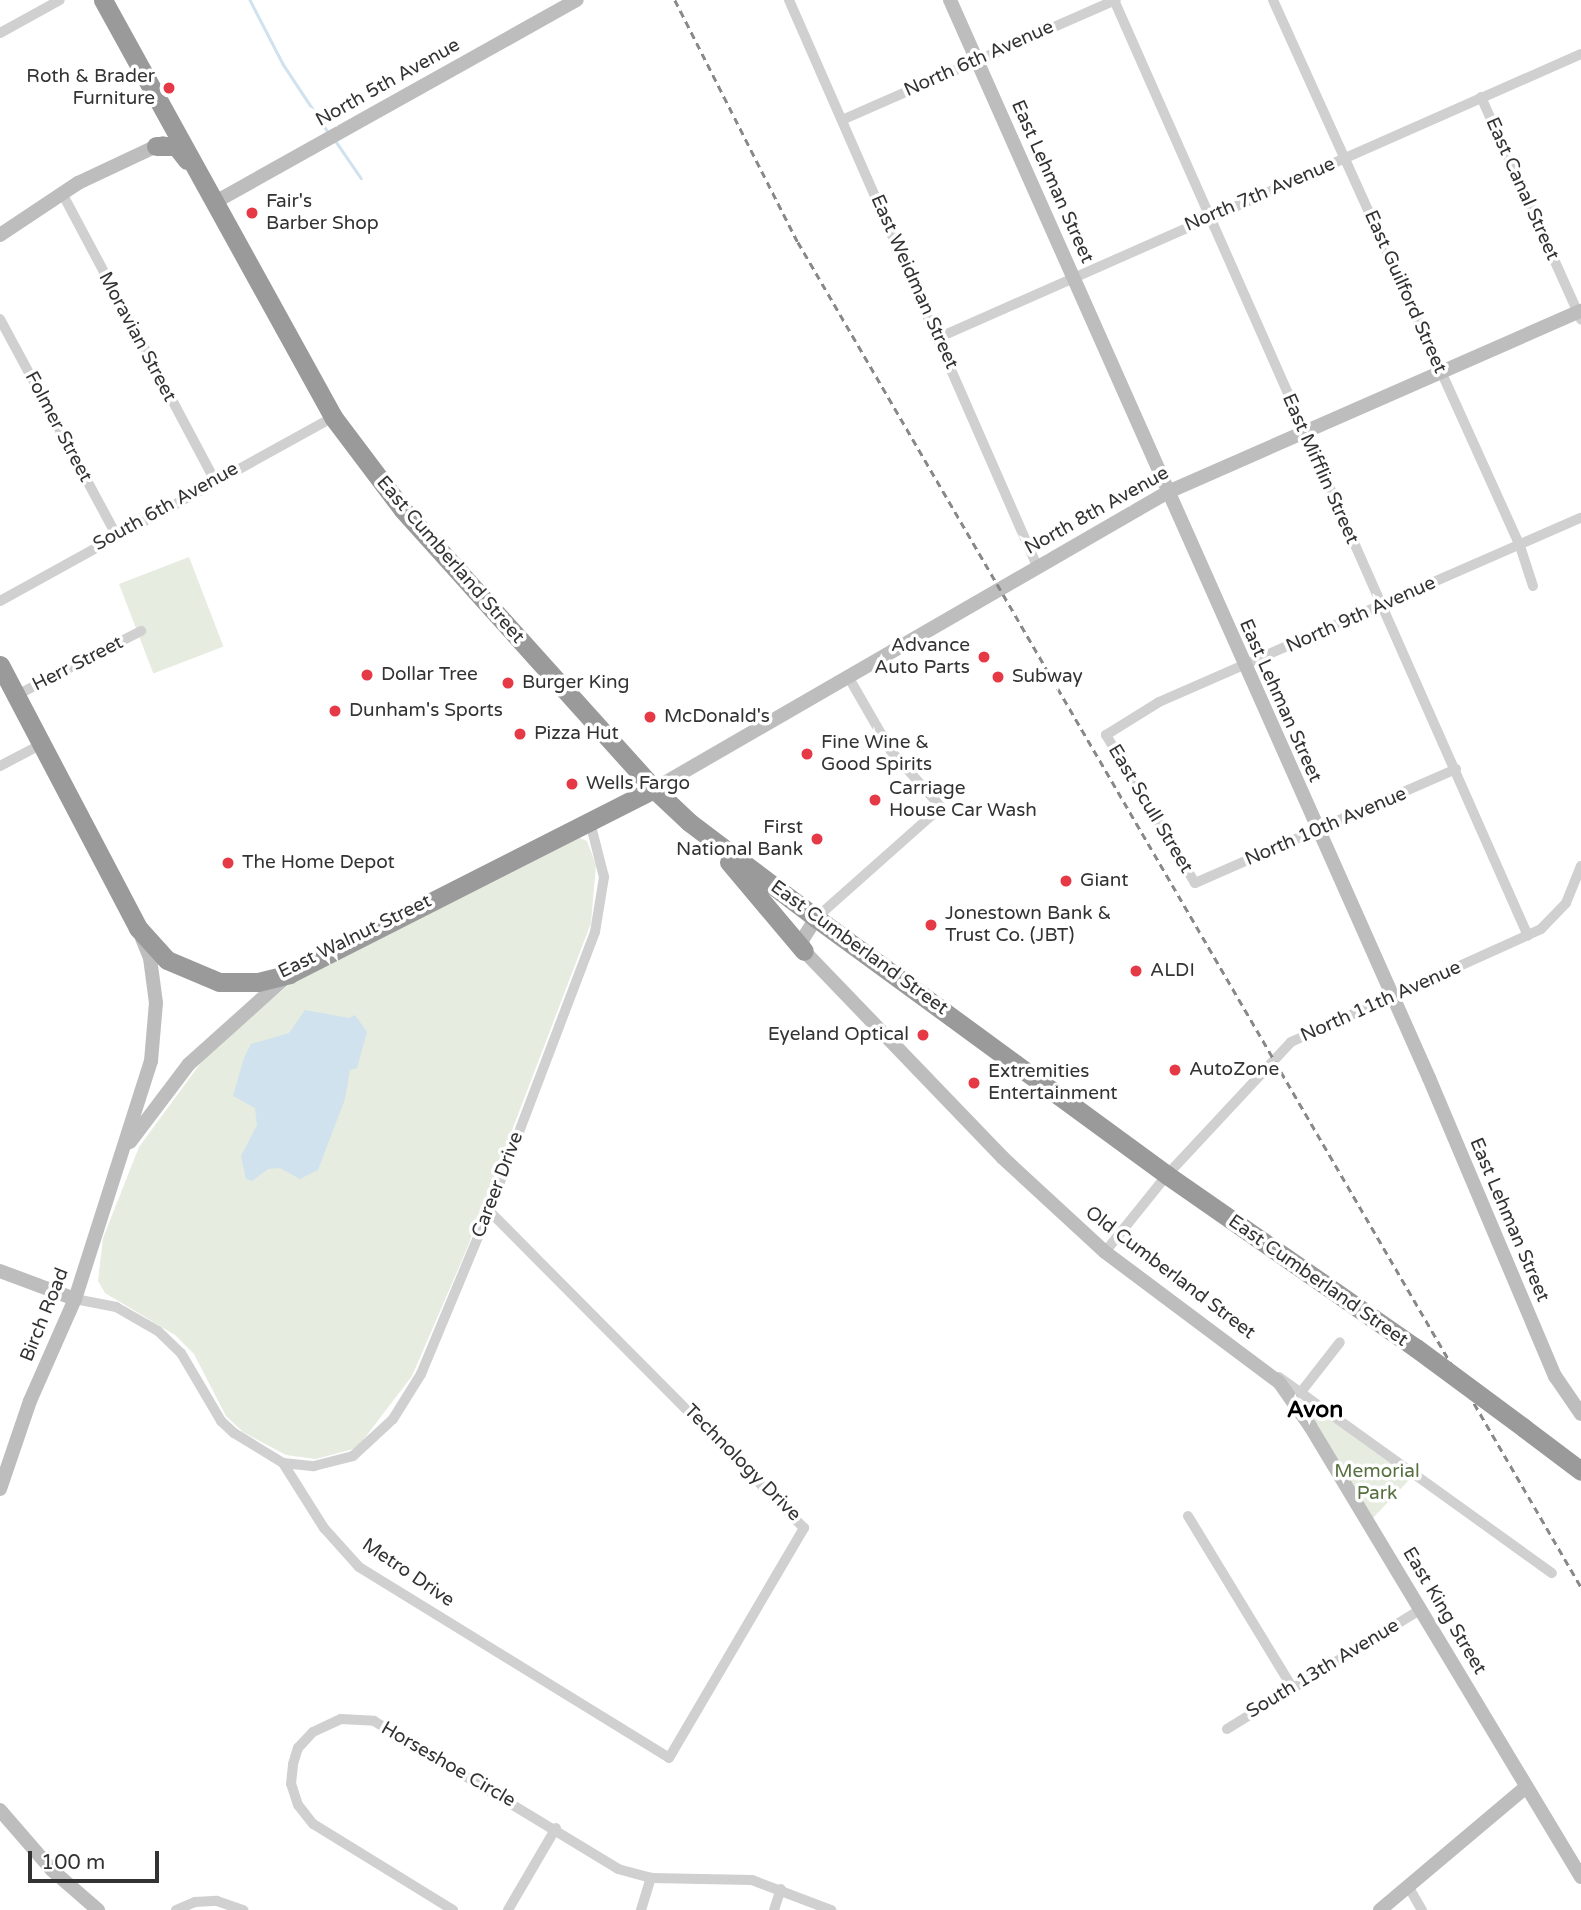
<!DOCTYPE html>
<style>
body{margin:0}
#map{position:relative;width:1581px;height:1910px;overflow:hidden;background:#fff;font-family:"Varela Round",sans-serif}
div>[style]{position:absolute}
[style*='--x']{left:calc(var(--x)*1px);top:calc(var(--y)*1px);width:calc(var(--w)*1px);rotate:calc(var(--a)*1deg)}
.green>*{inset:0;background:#e6ecdf;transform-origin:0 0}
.water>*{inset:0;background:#cfe2ee}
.stream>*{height:2.5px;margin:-1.25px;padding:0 1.25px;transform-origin:1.25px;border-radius:1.25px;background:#cfe2ee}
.street>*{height:10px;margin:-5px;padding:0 5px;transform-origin:5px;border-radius:5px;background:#d0d0d0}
.secondary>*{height:14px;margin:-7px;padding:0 7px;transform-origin:7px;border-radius:7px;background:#bdbdbd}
.highway>*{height:19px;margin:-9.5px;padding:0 9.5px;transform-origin:9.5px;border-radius:9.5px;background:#9a9a9a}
.rail>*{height:2.5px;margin-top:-1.25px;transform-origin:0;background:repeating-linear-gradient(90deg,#888 0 7px,transparent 0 12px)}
.highway-bridge>*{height:19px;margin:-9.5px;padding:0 9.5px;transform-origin:9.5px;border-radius:9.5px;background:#9a9a9a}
.dots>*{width:19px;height:19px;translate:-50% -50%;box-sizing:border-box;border:4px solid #fff;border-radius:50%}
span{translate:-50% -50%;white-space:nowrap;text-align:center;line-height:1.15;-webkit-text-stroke:7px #fff;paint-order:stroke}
.street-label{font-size:19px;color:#333}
.poi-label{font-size:19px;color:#333}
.right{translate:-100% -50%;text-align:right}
.left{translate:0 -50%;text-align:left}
.park-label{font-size:19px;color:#56703f}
.quarter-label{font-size:23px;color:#000;font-weight:700}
.scale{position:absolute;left:28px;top:1851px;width:131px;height:32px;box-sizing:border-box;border:4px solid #333;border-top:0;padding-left:9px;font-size:21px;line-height:24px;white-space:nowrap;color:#333;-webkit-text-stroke:5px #fff;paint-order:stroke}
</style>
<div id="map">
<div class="green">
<div style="left:189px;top:557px;width:96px;height:75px;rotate:69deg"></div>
<div style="clip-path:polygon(577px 837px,587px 841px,596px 865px,591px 923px,466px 1251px,412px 1376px,357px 1448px,316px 1459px,286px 1455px,243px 1432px,226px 1416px,194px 1354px,175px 1335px,105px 1293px,98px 1281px,103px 1238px,139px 1147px,208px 1053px,297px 978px)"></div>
<div style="clip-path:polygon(1301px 1398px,1411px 1478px,1372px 1519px)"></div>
</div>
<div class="water">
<div style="clip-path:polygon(305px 1010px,349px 1018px,355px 1015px,367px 1032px,357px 1068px,350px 1070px,345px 1099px,318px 1170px,300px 1179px,280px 1168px,268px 1169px,252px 1181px,246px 1179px,241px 1156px,257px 1125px,255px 1108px,233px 1096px,244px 1058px,251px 1044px,289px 1033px)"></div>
</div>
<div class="stream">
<div style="--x:250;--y:0;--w:72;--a:62.7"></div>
<div style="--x:283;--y:64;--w:82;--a:56.5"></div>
<div style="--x:335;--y:140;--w:46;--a:55.6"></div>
</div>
<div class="street">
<div style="--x:789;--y:0;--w:618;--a:66.34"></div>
<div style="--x:1114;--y:0;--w:1023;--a:66.14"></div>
<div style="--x:1273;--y:0;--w:599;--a:65.66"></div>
<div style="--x:1520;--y:546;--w:42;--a:72"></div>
<div style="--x:0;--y:33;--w:68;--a:-28.8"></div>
<div style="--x:1481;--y:97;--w:244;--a:65.8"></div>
<div style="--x:842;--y:120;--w:299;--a:-23.7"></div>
<div style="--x:62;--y:193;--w:324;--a:62"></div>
<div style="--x:0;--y:319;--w:244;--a:61.7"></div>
<div style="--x:940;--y:337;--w:701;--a:-23.82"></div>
<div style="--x:0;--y:601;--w:380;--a:-28.9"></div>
<div style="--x:15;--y:696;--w:142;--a:-27.3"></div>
<div style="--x:0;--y:766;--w:45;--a:-27.7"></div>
<div style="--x:1456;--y:769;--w:285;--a:156.4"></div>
<div style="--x:1195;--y:883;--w:173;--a:-121"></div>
<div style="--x:1106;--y:735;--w:62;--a:-31.9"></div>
<div style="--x:1159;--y:702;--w:460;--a:-23.6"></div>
<div style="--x:816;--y:918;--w:167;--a:-41.6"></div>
<div style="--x:941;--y:807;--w:75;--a:-131.8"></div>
<div style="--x:891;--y:751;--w:84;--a:-119.9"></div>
<div style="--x:1105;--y:1252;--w:99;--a:-51.2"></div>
<div style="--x:1167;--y:1175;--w:182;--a:-47"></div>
<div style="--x:1291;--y:1042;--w:274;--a:-24.3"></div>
<div style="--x:1541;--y:929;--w:36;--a:-46"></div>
<div style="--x:1566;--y:903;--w:40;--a:-68"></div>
<div style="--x:75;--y:1299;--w:42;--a:11"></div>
<div style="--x:116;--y:1307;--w:48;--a:29.7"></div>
<div style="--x:158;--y:1331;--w:32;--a:44"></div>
<div style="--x:181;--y:1353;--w:79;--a:59.5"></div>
<div style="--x:221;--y:1421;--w:18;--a:43"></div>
<div style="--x:234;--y:1433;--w:57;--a:31.5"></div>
<div style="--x:283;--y:1463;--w:77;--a:57.8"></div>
<div style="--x:324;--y:1528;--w:52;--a:48.1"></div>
<div style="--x:359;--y:1567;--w:364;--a:31.6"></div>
<div style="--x:669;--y:1758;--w:267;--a:-59.6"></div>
<div style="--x:804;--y:1528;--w:447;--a:-134.8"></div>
<div style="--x:1279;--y:1377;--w:336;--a:35.7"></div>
<div style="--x:1301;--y:1392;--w:63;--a:-52"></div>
<div style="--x:283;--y:1463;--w:31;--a:6"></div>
<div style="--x:314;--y:1466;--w:40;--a:-14.4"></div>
<div style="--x:353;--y:1456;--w:54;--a:-42.8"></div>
<div style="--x:393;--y:1419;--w:53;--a:-58.1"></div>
<div style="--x:421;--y:1374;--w:177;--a:-67.4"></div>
<div style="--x:489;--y:1211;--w:298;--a:-69.2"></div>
<div style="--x:595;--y:932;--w:56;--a:-80.7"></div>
<div style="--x:604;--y:877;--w:57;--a:-104.3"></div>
<div style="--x:1188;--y:1516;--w:200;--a:58.7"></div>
<div style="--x:1227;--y:1729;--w:227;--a:-31.7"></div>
<div style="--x:1408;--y:1886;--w:28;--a:60"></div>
<div style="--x:176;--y:1910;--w:21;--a:-23"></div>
<div style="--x:195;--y:1902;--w:22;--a:-3"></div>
<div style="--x:217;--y:1901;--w:28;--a:19"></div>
<div style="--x:453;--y:1910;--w:164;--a:-148.4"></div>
<div style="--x:313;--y:1824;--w:24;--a:-128"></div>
<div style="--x:298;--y:1805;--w:22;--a:-108"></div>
<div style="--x:291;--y:1784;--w:20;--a:-84"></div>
<div style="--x:293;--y:1764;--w:17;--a:-73"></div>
<div style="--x:298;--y:1748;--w:22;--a:-47"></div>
<div style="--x:313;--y:1732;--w:31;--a:-25"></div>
<div style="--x:341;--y:1719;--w:33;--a:3"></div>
<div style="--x:374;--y:1721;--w:285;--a:31.2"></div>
<div style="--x:618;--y:1869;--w:34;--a:15"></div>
<div style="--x:651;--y:1878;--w:101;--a:1.1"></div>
<div style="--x:752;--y:1880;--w:85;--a:20.8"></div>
<div style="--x:508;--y:1910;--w:95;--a:-59.7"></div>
<div style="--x:641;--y:1910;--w:34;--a:-73"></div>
<div style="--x:774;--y:1910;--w:22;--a:-72"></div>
</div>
<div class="secondary">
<div style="--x:950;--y:0;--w:1180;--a:66.04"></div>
<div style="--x:1429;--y:1078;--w:324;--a:67.1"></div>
<div style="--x:1555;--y:1376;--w:46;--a:55.6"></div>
<div style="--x:217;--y:201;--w:412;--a:-29.2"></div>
<div style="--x:0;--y:235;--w:94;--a:-33.7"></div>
<div style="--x:78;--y:183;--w:94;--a:-25.2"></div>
<div style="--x:654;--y:789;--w:594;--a:-30.02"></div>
<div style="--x:1168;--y:492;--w:451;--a:-23.7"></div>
<div style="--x:816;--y:918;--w:26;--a:122"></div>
<div style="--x:802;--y:940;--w:11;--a:80"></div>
<div style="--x:804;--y:951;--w:286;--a:46.1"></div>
<div style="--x:1002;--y:1157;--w:140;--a:42.7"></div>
<div style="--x:1105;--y:1252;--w:217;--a:36.8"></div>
<div style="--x:1279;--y:1382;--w:54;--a:54.8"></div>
<div style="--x:1310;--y:1426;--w:526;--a:59"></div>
<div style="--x:130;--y:1142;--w:98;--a:-52.9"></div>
<div style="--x:189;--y:1064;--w:130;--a:-41.9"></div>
<div style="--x:0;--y:1271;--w:80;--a:20.5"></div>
<div style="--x:0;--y:1489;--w:93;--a:-71.2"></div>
<div style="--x:30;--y:1401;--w:111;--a:-66.2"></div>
<div style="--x:75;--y:1299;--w:250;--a:-72.3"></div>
<div style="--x:151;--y:1061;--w:58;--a:-85.1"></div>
<div style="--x:156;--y:1003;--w:45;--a:-97.6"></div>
<div style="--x:150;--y:958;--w:22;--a:-112"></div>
<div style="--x:0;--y:1810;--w:79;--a:49.1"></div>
<div style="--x:52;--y:1870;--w:61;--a:41"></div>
<div style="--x:1380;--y:1910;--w:191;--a:-40.1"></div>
</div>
<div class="highway">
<div style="--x:103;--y:0;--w:476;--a:61.1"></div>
<div style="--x:333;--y:417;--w:116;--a:53"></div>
<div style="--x:403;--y:510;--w:375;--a:48"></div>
<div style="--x:654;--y:789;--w:48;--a:43.3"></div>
<div style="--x:689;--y:822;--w:159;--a:37.1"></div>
<div style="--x:816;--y:918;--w:435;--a:36.2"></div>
<div style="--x:1167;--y:1175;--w:303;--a:34.8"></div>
<div style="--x:156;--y:146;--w:20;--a:0"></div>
<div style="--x:176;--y:146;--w:18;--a:52"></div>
<div style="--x:0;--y:665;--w:297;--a:62.3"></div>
<div style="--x:138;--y:928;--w:43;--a:47.8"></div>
<div style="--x:167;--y:960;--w:56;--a:22.9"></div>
<div style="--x:219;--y:982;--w:39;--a:0"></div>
<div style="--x:258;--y:982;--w:32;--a:-14"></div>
<div style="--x:289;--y:974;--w:409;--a:-26.9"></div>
<div style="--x:729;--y:862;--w:116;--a:49.9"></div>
<div style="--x:1524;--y:1428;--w:71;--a:37"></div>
</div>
<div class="rail">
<div style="--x:675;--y:0;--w:271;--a:63.1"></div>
<div style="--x:798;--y:242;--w:1556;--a:59.79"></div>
</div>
<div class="highway-bridge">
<div style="--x:1416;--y:1348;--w:134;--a:36.5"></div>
</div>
<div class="dots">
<div style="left:169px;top:88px;background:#e63946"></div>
<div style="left:252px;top:213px;background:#e63946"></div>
<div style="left:984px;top:657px;background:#e63946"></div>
<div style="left:367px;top:675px;background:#e63946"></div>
<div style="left:998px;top:677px;background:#e63946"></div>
<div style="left:508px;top:683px;background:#e63946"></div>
<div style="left:335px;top:711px;background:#e63946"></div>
<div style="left:650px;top:717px;background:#e63946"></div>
<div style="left:520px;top:734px;background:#e63946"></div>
<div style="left:807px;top:754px;background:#e63946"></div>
<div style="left:572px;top:784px;background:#e63946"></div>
<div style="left:875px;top:800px;background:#e63946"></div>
<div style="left:817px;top:839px;background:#e63946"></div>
<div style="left:228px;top:863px;background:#e63946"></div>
<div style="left:1066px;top:881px;background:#e63946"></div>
<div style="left:931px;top:925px;background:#e63946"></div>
<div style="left:1136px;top:971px;background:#e63946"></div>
<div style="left:923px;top:1035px;background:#e63946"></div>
<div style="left:1175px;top:1070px;background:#e63946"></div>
<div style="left:974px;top:1083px;background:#e63946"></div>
</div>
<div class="street-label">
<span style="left:979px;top:59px;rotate:-24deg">North 6th Avenue</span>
<span style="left:388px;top:83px;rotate:-29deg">North 5th Avenue</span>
<span style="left:1052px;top:182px;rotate:66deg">East Lehman Street</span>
<span style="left:1522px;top:189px;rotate:66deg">East Canal Street</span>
<span style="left:1260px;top:195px;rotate:-23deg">North 7th Avenue</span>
<span style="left:914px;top:282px;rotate:66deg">East Weidman Street</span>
<span style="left:1405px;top:292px;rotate:66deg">East Guilford Street</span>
<span style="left:137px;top:337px;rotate:62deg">Moravian Street</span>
<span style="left:58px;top:427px;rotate:62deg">Folmer Street</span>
<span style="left:1320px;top:469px;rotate:66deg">East Mifflin Street</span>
<span style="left:166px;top:507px;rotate:-29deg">South 6th Avenue</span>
<span style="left:1097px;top:511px;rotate:-29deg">North 8th Avenue</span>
<span style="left:450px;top:560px;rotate:49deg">East Cumberland Street</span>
<span style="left:1361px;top:615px;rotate:-24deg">North 9th Avenue</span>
<span style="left:78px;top:664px;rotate:-27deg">Herr Street</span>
<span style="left:1280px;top:701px;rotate:66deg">East Lehman Street</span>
<span style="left:1150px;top:809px;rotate:59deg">East Scull Street</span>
<span style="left:1326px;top:827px;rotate:-23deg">North 10th Avenue</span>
<span style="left:355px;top:937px;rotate:-26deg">East Walnut Street</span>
<span style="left:859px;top:948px;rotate:36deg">East Cumberland Street</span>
<span style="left:1381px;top:1002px;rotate:-24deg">North 11th Avenue</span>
<span style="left:498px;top:1185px;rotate:-69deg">Career Drive</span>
<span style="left:1509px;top:1220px;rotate:67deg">East Lehman Street</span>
<span style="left:1170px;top:1273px;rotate:37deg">Old Cumberland Street</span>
<span style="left:1318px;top:1281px;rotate:35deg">East Cumberland Street</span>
<span style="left:45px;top:1315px;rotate:-68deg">Birch Road</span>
<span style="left:742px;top:1463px;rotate:45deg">Technology Drive</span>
<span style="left:408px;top:1573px;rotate:34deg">Metro Drive</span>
<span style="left:1444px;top:1611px;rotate:59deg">East King Street</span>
<span style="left:1323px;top:1669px;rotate:-31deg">South 13th Avenue</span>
<span style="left:448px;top:1765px;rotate:30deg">Horseshoe Circle</span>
</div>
<div class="poi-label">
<span class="right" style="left:155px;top:88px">Roth &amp; Brader<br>Furniture</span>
<span class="left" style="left:266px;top:213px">Fair's<br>Barber Shop</span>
<span class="right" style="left:970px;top:657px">Advance<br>Auto Parts</span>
<span class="left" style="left:381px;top:675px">Dollar Tree</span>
<span class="left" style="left:1012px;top:677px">Subway</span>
<span class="left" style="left:522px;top:683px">Burger King</span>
<span class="left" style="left:349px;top:711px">Dunham's Sports</span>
<span class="left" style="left:664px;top:717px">McDonald's</span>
<span class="left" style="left:534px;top:734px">Pizza Hut</span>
<span class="left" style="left:821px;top:754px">Fine Wine &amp;<br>Good Spirits</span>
<span class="left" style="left:586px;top:784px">Wells Fargo</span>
<span class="left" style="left:889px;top:800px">Carriage<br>House Car Wash</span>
<span class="right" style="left:803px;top:839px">First<br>National Bank</span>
<span class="left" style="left:242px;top:863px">The Home Depot</span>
<span class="left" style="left:1080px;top:881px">Giant</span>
<span class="left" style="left:945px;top:925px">Jonestown Bank &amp;<br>Trust Co. (JBT)</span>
<span class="left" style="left:1150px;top:971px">ALDI</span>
<span class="right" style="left:909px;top:1035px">Eyeland Optical</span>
<span class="left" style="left:1189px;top:1070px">AutoZone</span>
<span class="left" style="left:988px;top:1083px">Extremities<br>Entertainment</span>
</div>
<div class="park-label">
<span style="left:1377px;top:1483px">Memorial<br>Park</span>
</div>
<div class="quarter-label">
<span style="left:1315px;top:1410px">Avon</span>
</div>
<div class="scale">100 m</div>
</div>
